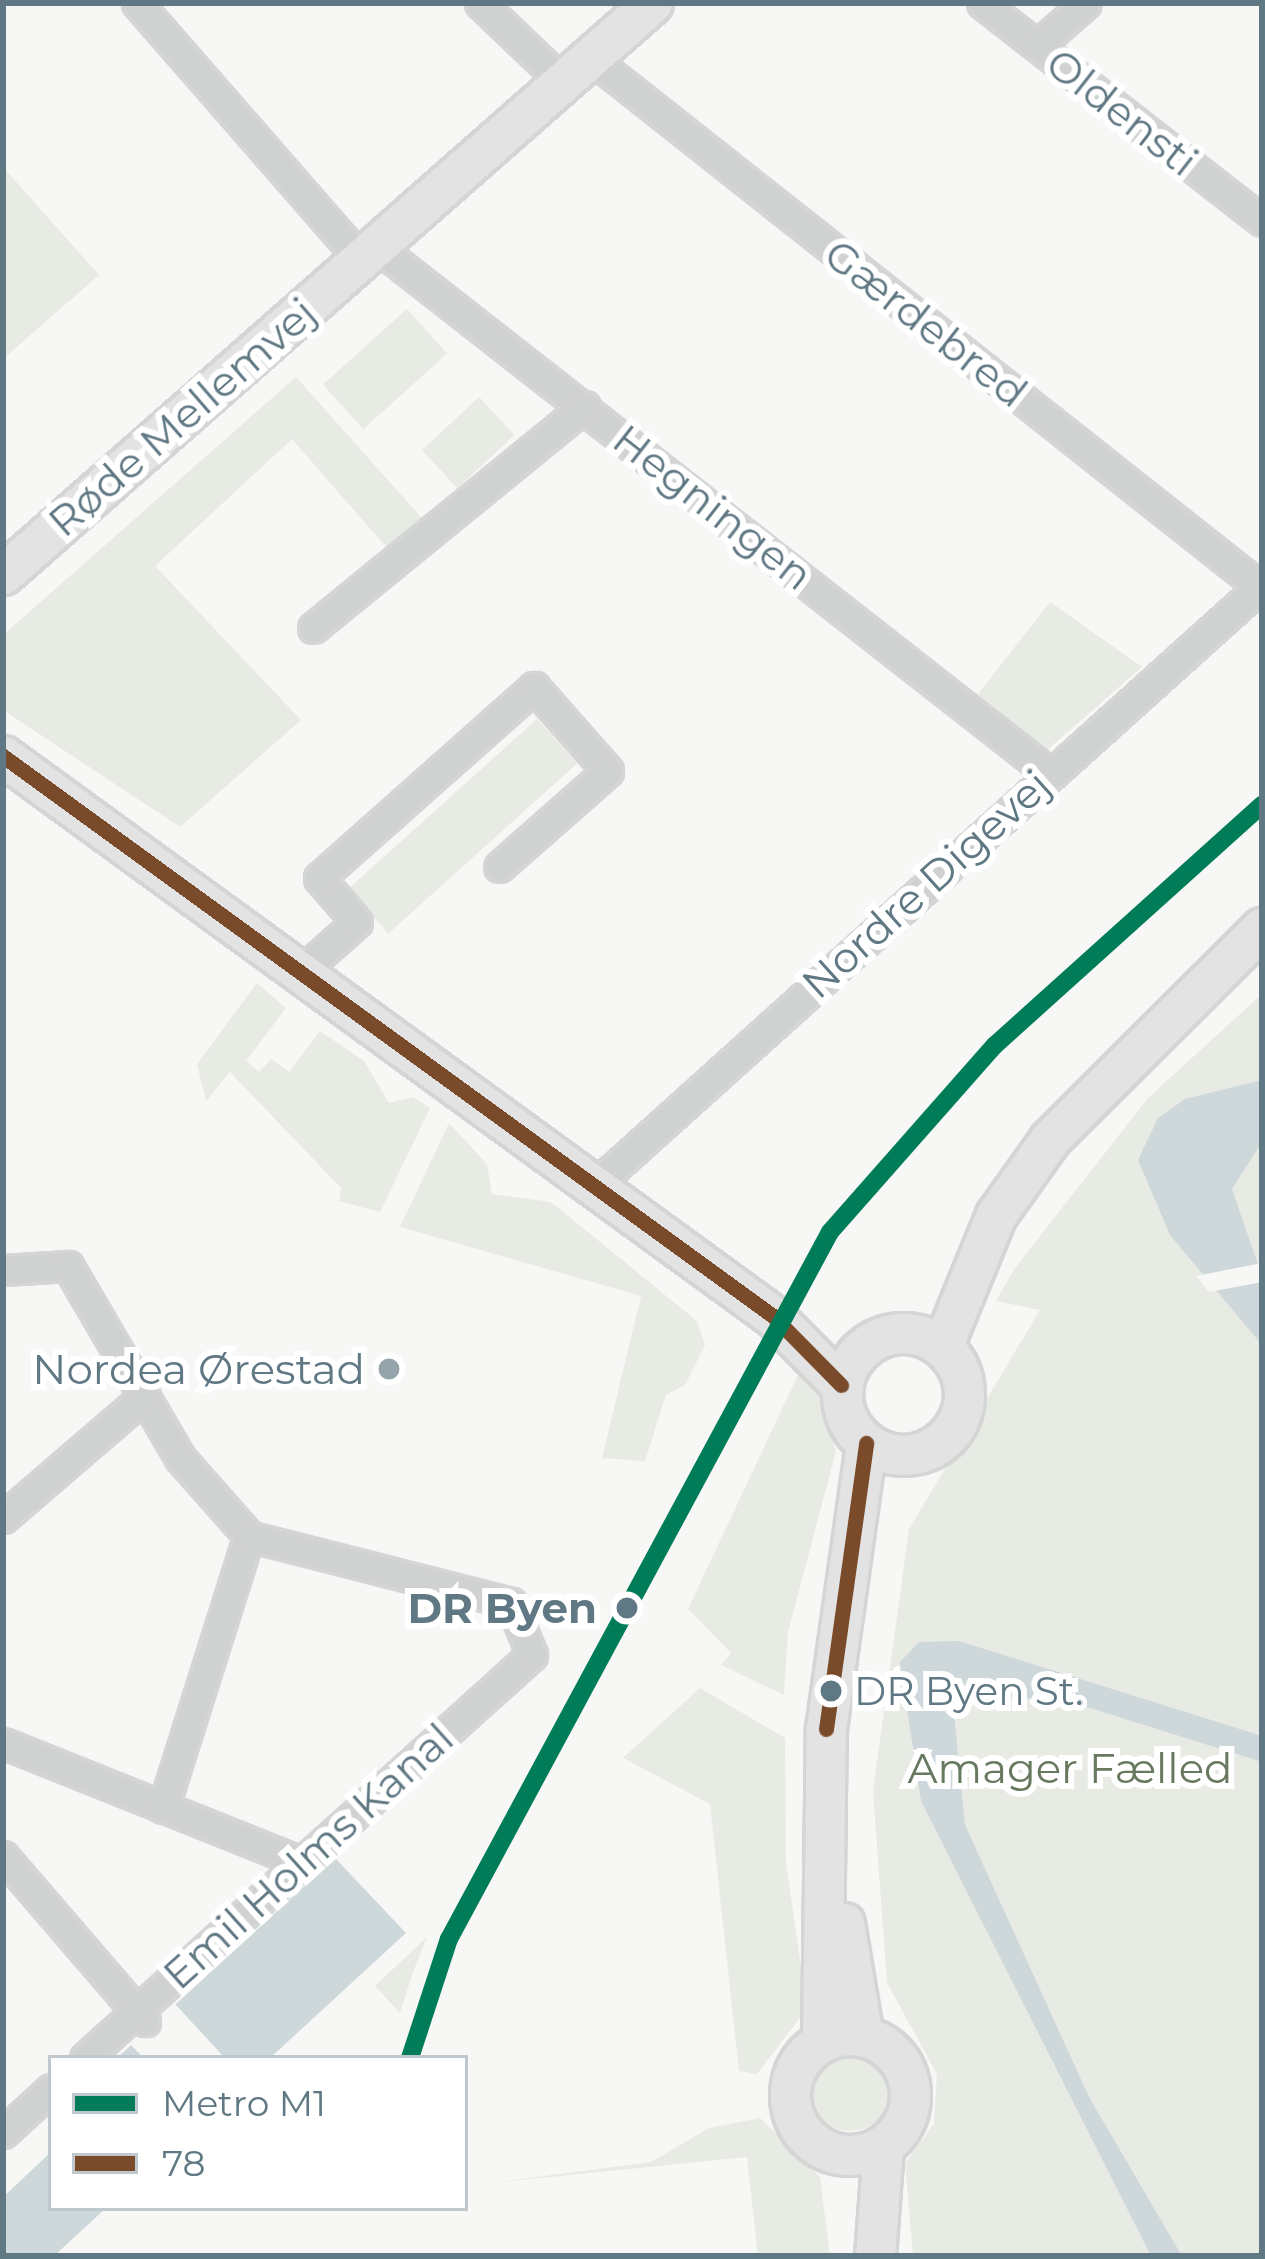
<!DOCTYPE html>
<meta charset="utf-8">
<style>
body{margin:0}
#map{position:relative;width:1265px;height:2259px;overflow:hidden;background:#f7f7f6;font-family:Montserrat,sans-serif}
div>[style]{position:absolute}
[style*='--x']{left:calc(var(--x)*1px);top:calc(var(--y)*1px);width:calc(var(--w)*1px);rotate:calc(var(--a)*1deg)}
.green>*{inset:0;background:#e7ebe4;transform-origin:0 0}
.round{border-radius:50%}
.water>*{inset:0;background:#ced8da}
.pier>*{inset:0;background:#f7f7f6}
.roads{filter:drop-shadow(3px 0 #d4d5d5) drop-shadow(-3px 0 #d4d5d5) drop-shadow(0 3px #d4d5d5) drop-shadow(0 -3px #d4d5d5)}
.street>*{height:27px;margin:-13.5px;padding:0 13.5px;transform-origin:13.5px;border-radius:13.5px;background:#d0d1d1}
.secondary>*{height:39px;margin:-19.5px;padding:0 19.5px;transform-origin:19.5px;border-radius:19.5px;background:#e3e3e3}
.secondary>.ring{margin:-19.5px;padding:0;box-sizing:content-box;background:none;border:39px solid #e3e3e3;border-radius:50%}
.bus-1>*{height:15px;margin:-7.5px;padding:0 7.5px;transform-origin:7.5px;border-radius:7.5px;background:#7a4b2a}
.metro-1>*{height:18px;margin:-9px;padding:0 9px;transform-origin:9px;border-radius:9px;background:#007d58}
.dots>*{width:33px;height:33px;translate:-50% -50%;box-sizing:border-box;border:6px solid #fff;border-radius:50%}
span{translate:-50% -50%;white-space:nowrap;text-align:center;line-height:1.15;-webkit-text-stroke:12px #fff;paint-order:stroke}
.bus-label{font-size:39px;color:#607883}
.left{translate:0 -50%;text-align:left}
.street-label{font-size:42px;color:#607883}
.poi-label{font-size:42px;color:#607883}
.right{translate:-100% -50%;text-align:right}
.stop-label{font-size:42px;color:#607883;font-weight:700}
.park-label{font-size:42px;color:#677a60}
.frame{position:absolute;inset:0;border:6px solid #607883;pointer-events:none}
.legend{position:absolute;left:48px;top:2055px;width:420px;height:156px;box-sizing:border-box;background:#fff;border:3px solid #bfc9cd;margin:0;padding:15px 21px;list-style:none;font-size:36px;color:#607883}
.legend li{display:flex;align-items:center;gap:24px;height:60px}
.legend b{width:60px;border:3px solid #bfc9cd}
</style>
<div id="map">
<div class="green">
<div style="clip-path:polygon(3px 167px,99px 275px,3px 359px)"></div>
<div style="left:407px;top:309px;width:60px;height:113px;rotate:48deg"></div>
<div style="clip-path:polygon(296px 377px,428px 525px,394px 556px,292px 439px,155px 566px,301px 720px,180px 827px,3px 710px,3px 635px)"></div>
<div style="left:479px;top:397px;width:52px;height:78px;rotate:47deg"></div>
<div style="clip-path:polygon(1050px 602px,1142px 667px,1046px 751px,978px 694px)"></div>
<div style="left:537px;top:719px;width:60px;height:254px;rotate:48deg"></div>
<div style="clip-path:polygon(257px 983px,286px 1008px,246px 1061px,259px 1072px,271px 1059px,289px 1072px,320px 1031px,364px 1061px,389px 1103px,413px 1097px,430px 1108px,380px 1212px,339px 1201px,341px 1188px,230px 1072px,206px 1101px,197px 1064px)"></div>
<div style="clip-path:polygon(1262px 994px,1262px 2256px,913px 2256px,905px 2163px,934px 2124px,937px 2074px,887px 1983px,873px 1791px,909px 1529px,1040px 1310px,996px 1301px,1015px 1268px,1148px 1098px)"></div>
<div style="clip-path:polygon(449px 1123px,487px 1164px,492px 1194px,551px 1202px,697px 1321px,705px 1345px,685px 1385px,666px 1395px,645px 1461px,602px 1458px,641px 1296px,400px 1227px)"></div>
<div style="clip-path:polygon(798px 1375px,817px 1388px,836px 1451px,788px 1632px,784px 1695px,721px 1665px,731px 1653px,688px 1609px)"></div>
<div style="clip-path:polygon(700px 1688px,785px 1738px,786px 1862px,807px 2008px,757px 2074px,739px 2071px,710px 1804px,623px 1758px)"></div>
<div style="clip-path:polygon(427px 1937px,412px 1975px,400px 2013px,375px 1986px)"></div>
<div class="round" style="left:810px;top:2051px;width:80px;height:80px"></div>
<div style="clip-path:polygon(760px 2118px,820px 2177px,830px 2256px,758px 2256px,747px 2157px,490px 2183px,651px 2162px,709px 2128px)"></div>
</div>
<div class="water">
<div style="clip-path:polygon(1262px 1080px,1262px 1142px,1232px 1189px,1262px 1276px,1262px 1345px,1170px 1235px,1138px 1160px,1158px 1118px,1185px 1099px)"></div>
<div style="clip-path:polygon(959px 1641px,1262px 1736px,1262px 1762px,1068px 1701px,983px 1696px,954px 1713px,965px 1825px,1089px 2097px,1182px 2256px,1151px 2256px,921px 1801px,900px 1662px,919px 1642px)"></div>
<div style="clip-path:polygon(335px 1858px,406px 1933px,270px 2058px,117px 2058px)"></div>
<div style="clip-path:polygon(51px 2152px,51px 2208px,106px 2208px,54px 2256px,3px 2256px,3px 2197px)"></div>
</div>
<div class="pier">
<div style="clip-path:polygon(1262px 1263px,1262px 1282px,1209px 1292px,1196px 1276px)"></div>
<div style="clip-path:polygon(175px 2004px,225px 2058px,144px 2058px,131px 2045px)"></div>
</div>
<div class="roads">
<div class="street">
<div style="--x:137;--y:3;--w:341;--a:48.9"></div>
<div style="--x:480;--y:3;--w:113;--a:43.6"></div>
<div style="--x:982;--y:3;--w:355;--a:37.9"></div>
<div style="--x:1037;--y:46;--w:65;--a:-41.3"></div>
<div style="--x:592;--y:59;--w:851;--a:38.32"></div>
<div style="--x:376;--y:246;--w:853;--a:38.05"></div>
<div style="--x:313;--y:628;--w:351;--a:-39.2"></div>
<div style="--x:303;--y:970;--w:72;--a:-41.6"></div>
<div style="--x:357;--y:922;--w:58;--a:-130.8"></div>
<div style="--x:319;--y:878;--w:288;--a:-41.6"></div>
<div style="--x:534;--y:687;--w:112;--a:48.6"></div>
<div style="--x:608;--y:771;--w:145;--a:138.6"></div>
<div style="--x:593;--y:1187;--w:900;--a:-41.98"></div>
<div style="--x:3;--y:1270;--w:65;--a:-3.5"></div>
<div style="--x:68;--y:1266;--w:222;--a:59.7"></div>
<div style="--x:180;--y:1458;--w:104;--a:48.5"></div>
<div style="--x:3;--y:1518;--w:187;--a:-40.7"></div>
<div style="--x:3;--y:1743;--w:320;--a:21.8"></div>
<div style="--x:163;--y:1808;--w:285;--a:-72.5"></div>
<div style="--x:3;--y:1856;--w:218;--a:49.3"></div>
<div style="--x:85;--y:2058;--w:602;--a:-42.04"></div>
<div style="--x:532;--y:1655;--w:56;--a:-112"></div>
<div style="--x:511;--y:1603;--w:270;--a:-165.7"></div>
<div style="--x:3;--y:2133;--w:65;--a:-42.5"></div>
</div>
<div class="secondary">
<div style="--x:3;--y:574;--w:864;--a:-41.34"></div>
<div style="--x:3;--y:756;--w:952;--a:36.03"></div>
<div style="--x:773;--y:1316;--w:97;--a:45.4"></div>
<div class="ring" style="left:842px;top:1333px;width:83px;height:83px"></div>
<div style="--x:942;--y:1347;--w:143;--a:-67.8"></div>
<div style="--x:996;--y:1215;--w:93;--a:-54.6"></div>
<div style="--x:1050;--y:1139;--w:299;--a:-44.9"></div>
<div style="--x:844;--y:1923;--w:115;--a:80.5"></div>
<div class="ring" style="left:790px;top:2035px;width:81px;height:81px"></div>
<div style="--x:822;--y:2041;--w:312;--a:-89.3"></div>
<div style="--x:826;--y:1729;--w:289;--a:-82"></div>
<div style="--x:875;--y:2256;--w:109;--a:-85.8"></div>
</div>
</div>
<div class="bus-1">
<div style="--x:3;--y:756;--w:952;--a:36.03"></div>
<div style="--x:773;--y:1316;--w:97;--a:45.4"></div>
<div style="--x:826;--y:1729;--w:289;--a:-82"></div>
</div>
<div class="metro-1">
<div style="--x:410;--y:2058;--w:125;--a:-71.9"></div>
<div style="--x:449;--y:1939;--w:803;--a:-61.68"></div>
<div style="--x:830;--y:1232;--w:248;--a:-48.6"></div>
<div style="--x:994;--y:1046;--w:360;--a:-42"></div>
</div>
<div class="dots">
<div style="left:389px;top:1369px;background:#95a4ab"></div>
<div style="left:627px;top:1608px;background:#607883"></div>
<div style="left:831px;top:1691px;background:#607883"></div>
</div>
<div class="bus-label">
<span class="left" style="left:854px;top:1691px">DR Byen St.</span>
</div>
<div class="street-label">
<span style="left:1122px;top:112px;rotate:38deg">Oldensti</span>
<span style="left:926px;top:323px;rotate:38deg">Gærdebred</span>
<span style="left:182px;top:417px;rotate:-41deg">Røde Mellemvej</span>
<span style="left:713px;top:507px;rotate:38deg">Hegningen</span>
<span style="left:926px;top:884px;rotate:-42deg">Nordre Digevej</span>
<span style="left:308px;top:1856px;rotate:-42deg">Emil Holms Kanal</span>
</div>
<div class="poi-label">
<span class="right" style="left:365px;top:1369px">Nordea Ørestad</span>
</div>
<div class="stop-label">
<span class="right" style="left:597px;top:1608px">DR Byen</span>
</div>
<div class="park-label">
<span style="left:1070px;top:1768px">Amager Fælled</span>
</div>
<div class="frame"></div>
<ul class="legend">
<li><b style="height:15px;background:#007d58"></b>Metro M1</li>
<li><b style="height:15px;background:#7a4b2a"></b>78</li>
</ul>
</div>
